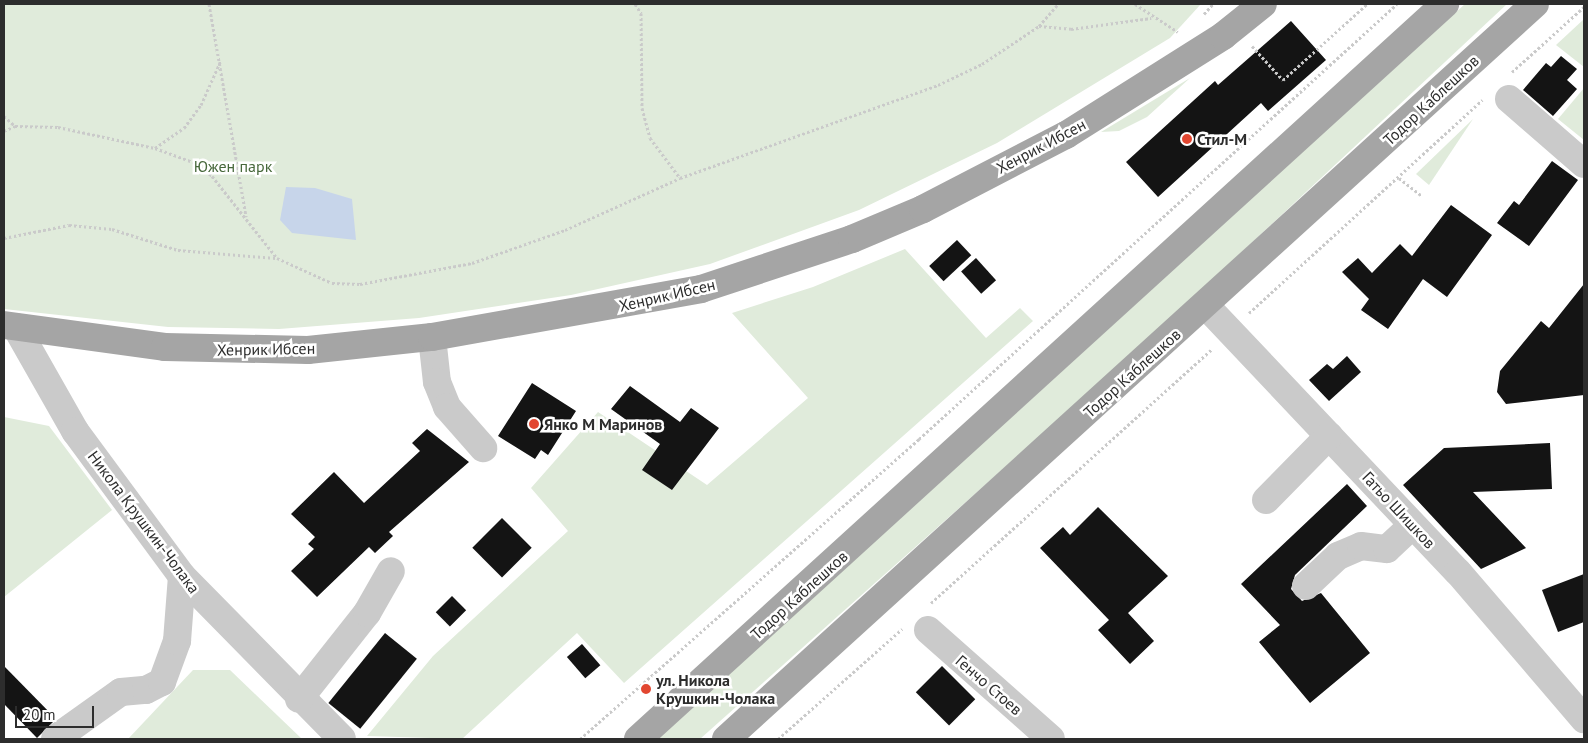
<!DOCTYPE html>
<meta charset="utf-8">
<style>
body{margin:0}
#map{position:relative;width:1588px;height:743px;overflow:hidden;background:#fff;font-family:"PT Sans",sans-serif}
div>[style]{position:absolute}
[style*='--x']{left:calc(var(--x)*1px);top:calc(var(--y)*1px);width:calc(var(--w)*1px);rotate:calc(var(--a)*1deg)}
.green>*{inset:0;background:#e0ebdb}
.water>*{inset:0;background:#c7d5ea}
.building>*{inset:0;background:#141414;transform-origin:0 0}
.path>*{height:3px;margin-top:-1.5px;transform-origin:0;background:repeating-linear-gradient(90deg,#cacaca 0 2.5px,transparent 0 5px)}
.minor>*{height:28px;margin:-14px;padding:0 14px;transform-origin:14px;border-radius:14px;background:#cacaca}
.major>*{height:28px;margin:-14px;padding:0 14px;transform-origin:14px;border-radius:14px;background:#a5a5a5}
.dots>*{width:14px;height:14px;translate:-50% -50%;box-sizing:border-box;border:2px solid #fff;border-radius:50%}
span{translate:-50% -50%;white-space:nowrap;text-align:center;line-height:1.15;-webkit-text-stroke:5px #fff;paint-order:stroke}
.street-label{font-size:16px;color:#2d2d2d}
.poi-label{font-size:16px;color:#2d2d2d;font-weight:700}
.left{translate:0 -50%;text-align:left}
.park-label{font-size:16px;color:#47683b}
.frame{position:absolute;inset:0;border:5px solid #2d2d2d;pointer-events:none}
.scale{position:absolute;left:15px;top:706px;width:79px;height:22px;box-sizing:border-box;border:2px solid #2d2d2d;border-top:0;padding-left:6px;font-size:15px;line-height:18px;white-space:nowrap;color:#2d2d2d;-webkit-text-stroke:4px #fff;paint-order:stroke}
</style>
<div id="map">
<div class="green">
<div style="clip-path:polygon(4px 4px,1201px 4px,1170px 38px,997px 143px,859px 210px,710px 264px,571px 295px,419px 318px,279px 329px,168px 327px,4px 309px)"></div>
<div style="clip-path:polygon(1465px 4px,1507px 4px,1151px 337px,700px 739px,658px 739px)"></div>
<div style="clip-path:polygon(1584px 19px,1584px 67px,1556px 45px)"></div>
<div style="clip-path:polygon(1190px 78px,1147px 117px,1119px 131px,1101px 132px)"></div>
<div style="clip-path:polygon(1584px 88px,1584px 140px,1558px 119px)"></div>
<div style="clip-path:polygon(1473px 119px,1429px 185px,1416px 174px)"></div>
<div style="clip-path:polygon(905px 249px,986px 338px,1020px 308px,1033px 321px,624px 683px,577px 633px,462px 739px,367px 736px,433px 656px,568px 531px,531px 488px,598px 412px,707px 485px,808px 398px,732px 313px,813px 287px)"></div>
<div style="clip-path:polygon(4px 417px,49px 426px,112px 510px,4px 597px)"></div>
<div style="clip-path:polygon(193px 670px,230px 670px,302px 739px,128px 739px)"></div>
</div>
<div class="water">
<div style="clip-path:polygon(286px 187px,315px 188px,352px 199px,356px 240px,292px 233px,280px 220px)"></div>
</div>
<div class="building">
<div style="clip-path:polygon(1291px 21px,1326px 60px,1268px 111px,1261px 103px,1158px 197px,1126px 162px,1215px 81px,1218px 85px)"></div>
<div style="clip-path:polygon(1561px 56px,1577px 69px,1567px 80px,1577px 89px,1553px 116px,1523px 90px,1546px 63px,1551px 67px)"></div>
<div style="clip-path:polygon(1552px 161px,1578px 180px,1529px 246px,1497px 223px,1514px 201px,1519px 205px)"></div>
<div style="clip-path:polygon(1451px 205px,1492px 235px,1447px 297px,1423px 279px,1388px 329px,1361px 310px,1369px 299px,1342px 272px,1358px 258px,1372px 273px,1400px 244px,1412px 256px)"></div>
<div style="left:957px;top:240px;width:21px;height:38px;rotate:47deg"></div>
<div style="left:976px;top:258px;width:30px;height:20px;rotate:48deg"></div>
<div style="clip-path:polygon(1584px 284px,1584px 395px,1506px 404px,1497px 392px,1500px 371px,1541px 321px,1549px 328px)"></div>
<div style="clip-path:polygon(1347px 356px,1361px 372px,1329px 401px,1309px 380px,1327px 364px,1333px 369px)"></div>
<div style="clip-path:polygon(532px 383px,576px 411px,548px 455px,541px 450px,535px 459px,498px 436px)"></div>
<div style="clip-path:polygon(630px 386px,680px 422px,691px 408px,719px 428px,672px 490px,642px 470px,660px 444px,611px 409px)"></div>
<div style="clip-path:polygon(427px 429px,469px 462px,389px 532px,393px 536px,375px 553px,369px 547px,317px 597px,291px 571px,314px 549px,308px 544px,315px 537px,291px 514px,334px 472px,364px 503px,420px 451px,412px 443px)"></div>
<div style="clip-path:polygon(1550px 443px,1552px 489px,1473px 492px,1526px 548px,1481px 569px,1403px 485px,1444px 448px)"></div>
<div style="clip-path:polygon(1347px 484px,1367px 506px,1295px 575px,1291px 589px,1302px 601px,1321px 593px,1370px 653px,1310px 703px,1259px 642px,1280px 625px,1241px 584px)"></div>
<div style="clip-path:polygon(1098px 507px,1168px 576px,1128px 613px,1154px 641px,1130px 664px,1098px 630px,1109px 620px,1040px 548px,1063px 527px,1070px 535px)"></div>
<div style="left:502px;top:518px;width:42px;height:42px;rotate:45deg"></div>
<div style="clip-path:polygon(1584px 574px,1584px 622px,1558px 632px,1542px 590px)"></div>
<div style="left:452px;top:596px;width:20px;height:23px;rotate:45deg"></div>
<div style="left:385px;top:633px;width:41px;height:90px;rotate:39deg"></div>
<div style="left:582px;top:644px;width:28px;height:20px;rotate:49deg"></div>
<div style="clip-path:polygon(4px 666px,56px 719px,37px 738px,4px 704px)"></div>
<div style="left:942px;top:666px;width:47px;height:37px;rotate:45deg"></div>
</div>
<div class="path">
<div style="--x:209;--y:4;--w:216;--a:80.1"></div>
<div style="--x:635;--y:4;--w:11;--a:56"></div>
<div style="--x:641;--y:13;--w:95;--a:89.4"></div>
<div style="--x:642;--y:108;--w:31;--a:75"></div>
<div style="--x:650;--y:138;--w:50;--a:53.1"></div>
<div style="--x:1135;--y:4;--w:51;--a:33.1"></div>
<div style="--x:1204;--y:14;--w:13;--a:-48"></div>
<div style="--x:1039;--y:26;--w:32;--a:5"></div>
<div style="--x:1071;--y:29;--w:81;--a:-7.8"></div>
<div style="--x:1252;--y:46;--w:46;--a:47.6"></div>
<div style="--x:1283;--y:80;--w:113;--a:-42.1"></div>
<div style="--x:1512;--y:72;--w:97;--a:-42.1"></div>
<div style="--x:4;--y:116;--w:15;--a:42"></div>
<div style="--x:4;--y:131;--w:12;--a:-24"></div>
<div style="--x:15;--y:126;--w:43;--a:1.3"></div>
<div style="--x:58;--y:127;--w:99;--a:12.2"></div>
<div style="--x:155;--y:148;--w:40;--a:20.2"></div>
<div style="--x:193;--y:162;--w:24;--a:36"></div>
<div style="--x:212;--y:176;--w:105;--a:51.6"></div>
<div style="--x:277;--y:258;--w:60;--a:24.4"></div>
<div style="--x:332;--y:283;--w:28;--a:2"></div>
<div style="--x:360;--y:284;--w:114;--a:-10.6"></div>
<div style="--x:472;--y:263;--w:99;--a:-19.5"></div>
<div style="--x:565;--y:230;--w:126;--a:-24.3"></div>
<div style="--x:680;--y:178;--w:274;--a:-19.8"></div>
<div style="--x:938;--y:85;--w:49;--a:-25.5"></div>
<div style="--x:982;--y:64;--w:69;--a:-33.7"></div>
<div style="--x:1039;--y:26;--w:29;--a:-49"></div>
<div style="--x:155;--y:148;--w:35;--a:-35"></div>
<div style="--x:184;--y:128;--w:29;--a:-54"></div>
<div style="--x:201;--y:105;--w:49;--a:-66"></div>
<div style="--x:1399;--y:178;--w:29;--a:38"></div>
<div style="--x:4;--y:238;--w:66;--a:-11.3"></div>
<div style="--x:69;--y:225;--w:43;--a:5.3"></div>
<div style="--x:112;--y:229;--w:69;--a:17.7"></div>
<div style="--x:178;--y:250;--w:98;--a:4.7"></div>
<div style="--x:1249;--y:313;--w:316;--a:-42.4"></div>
<div style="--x:931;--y:603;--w:379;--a:-42.1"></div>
<div style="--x:580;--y:739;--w:453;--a:-41.5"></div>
<div style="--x:919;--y:439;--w:646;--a:-42.3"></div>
<div style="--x:778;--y:739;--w:166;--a:-41.6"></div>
</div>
<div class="minor">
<div style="--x:1509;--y:99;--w:99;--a:40.9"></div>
<div style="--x:1207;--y:307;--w:365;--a:46.6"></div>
<div style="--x:1458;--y:572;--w:194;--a:49.4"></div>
<div style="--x:16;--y:327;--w:120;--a:60.4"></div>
<div style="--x:75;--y:431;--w:180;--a:53.6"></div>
<div style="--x:182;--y:576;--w:228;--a:45.5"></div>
<div style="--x:432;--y:337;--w:45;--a:83.7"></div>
<div style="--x:437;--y:382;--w:27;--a:68"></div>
<div style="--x:447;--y:407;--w:55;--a:48.7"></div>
<div style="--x:1266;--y:500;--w:90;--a:-45.5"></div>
<div style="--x:1306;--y:586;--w:44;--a:-43.2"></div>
<div style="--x:1338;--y:556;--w:25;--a:-23"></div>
<div style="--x:1361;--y:546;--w:26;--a:7"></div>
<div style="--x:1387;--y:549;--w:35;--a:-43"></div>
<div style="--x:928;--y:630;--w:164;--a:41.5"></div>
<div style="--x:299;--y:699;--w:110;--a:-51.7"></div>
<div style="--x:367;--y:613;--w:48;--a:-60.3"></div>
<div style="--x:55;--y:739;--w:81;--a:-35.5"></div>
<div style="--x:121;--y:692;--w:25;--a:-5"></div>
<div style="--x:146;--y:690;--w:18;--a:-27"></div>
<div style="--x:162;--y:682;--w:44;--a:-69.9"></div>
<div style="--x:177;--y:641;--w:65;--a:-85.6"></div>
</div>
<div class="major">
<div style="--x:4;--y:325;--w:162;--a:7.8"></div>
<div style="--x:165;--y:347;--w:143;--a:1.2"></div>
<div style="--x:308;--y:350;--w:125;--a:-6"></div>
<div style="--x:432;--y:337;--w:273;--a:-10.1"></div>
<div style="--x:701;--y:289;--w:159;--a:-18.3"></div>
<div style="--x:852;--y:239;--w:77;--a:-22.9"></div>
<div style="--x:923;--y:209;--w:161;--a:-27.4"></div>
<div style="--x:1066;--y:135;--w:186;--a:-32.2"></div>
<div style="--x:1223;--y:36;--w:51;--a:-38.7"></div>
<div style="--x:638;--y:739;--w:1092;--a:-42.33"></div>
<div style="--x:726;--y:739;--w:1093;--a:-42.26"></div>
</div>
<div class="dots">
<div style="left:1187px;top:139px;background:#e24731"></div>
<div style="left:534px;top:424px;background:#e24731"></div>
<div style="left:646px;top:689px;background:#e24731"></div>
</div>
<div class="street-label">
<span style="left:1431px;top:100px;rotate:-43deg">Тодор Каблешков</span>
<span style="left:1041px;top:146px;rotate:-28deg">Хенрик Ибсен</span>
<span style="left:667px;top:295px;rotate:-13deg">Хенрик Ибсен</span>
<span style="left:266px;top:349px;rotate:-1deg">Хенрик Ибсен</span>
<span style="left:1132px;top:373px;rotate:-42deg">Тодор Каблешков</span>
<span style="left:1399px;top:510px;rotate:47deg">Гатьо Шишков</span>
<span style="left:144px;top:522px;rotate:53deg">Никола Крушкин-Чолака</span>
<span style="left:799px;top:595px;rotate:-42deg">Тодор Каблешков</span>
<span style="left:989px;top:685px;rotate:41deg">Генчо Стоев</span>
</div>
<div class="poi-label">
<span class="left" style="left:1197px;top:139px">Стил-М</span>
<span class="left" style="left:544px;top:424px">Янко М Маринов</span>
<span class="left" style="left:656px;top:689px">ул. Никола<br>Крушкин-Чолака</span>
</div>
<div class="park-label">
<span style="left:233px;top:166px">Южен парк</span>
</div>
<div class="frame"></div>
<div class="scale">20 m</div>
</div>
